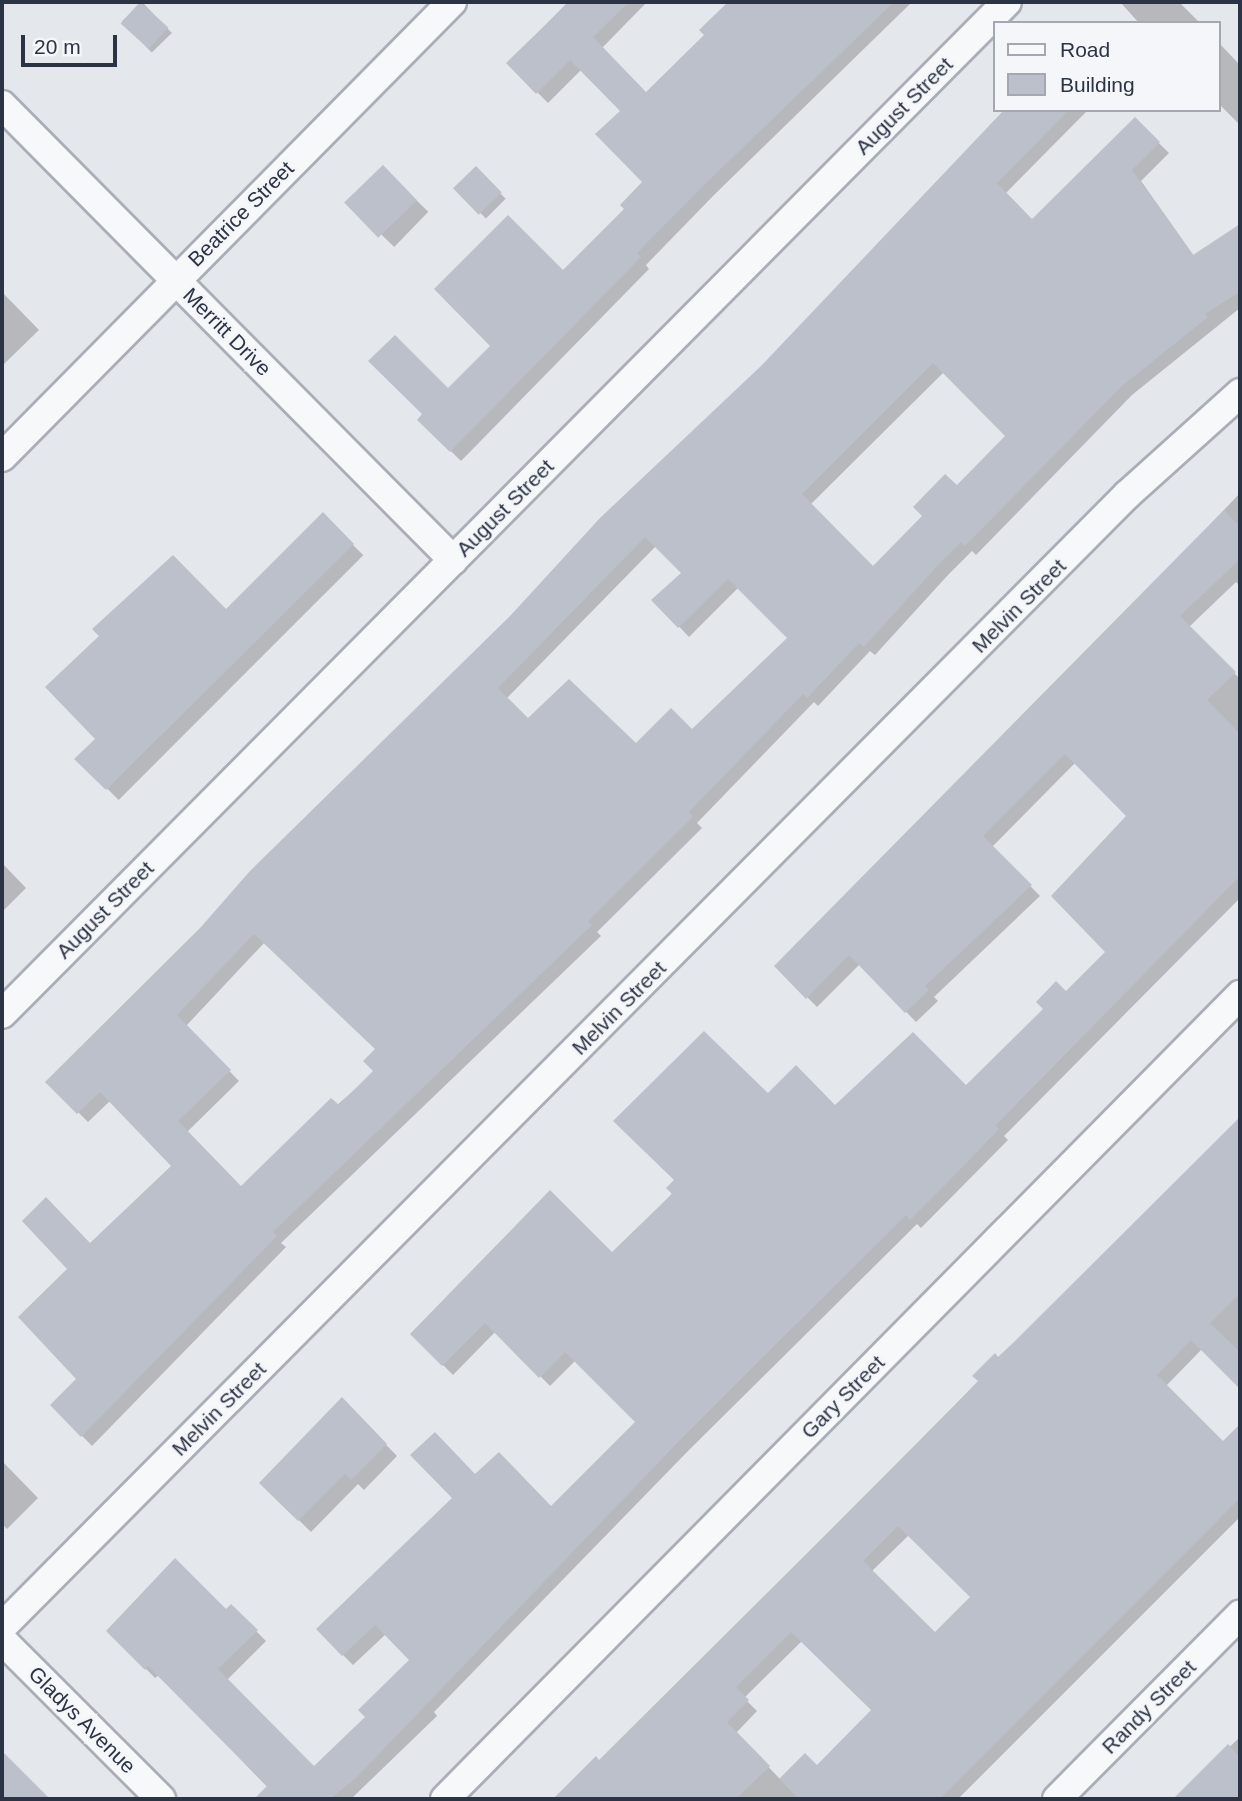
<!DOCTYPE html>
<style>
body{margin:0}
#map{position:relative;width:1242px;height:1801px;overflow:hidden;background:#e4e7ec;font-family:Helvetica,sans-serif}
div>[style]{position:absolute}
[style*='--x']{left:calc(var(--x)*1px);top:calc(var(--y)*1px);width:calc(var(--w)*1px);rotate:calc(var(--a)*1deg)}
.shadow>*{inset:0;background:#0003;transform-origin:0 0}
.building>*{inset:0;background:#bbc0ca;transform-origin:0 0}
.roads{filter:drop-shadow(2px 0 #a9aeb7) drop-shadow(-2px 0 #a9aeb7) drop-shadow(0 2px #a9aeb7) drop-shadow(0 -2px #a9aeb7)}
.street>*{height:28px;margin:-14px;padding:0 14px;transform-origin:14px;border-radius:14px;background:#f7f8fa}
span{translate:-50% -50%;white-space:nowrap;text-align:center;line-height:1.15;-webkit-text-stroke:6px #f4f6f9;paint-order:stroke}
.street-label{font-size:21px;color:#2b3445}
.frame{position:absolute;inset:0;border:4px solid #2b3445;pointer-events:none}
.legend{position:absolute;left:993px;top:21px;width:228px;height:91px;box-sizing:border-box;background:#f4f6f9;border:2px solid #a4a8b1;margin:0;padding:9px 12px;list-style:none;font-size:21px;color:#2b3445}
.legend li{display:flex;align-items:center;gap:14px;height:35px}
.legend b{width:35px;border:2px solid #a4a8b1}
.scale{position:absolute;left:21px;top:35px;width:96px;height:32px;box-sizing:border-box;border:4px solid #2b3445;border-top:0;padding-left:9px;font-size:21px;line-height:24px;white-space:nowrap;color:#2b3445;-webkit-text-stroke:5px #f4f6f9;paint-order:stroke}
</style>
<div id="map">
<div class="shadow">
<div style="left:142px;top:2px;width:43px;height:28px;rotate:46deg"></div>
<div style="clip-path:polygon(568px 2px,647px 2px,602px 48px,646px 94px,706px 35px,702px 30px,734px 2px,912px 2px,714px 195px,646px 265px,649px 269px,461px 461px,419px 420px,626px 209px,645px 182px,623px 111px,582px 69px,548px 103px,508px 63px)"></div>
<div style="clip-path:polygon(1120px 2px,1179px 2px,1200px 23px,1139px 23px)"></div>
<div style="clip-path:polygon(1219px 43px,1240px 65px,1240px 125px,1219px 104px)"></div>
<div style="clip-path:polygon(evenodd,1009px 110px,1088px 110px,1005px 194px,1032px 221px,1135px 120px,1169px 153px,1141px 181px,1194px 256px,1235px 230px,1240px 235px,1240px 308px,1132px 395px,976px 555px,972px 551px,948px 575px,875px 655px,870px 651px,818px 706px,814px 702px,697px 823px,702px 828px,597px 932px,601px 936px,281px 1243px,286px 1247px,92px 1446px,52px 1405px,79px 1379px,90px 1245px,173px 1166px,111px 1100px,88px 1122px,48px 1082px,762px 368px,1009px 110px,944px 372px,1007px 436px,873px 569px,810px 505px,944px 372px,1009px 110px,656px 546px,683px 573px,654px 600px,689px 637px,739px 587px,790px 638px,692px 731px,636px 746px,528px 721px,506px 699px,656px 546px,1009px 110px,265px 942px,377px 1050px,376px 1071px,241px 1189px,187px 1132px,239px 1081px,186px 1026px,265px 942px)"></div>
<div style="left:383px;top:168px;width:63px;height:49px;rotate:44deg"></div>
<div style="left:476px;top:169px;width:42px;height:28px;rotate:45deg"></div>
<div style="clip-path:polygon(2px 292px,39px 330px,2px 366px)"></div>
<div style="clip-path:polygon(1240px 493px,1240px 586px,1236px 582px,1189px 627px,1240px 679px,1240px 898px,1004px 1136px,1008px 1140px,921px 1228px,917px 1224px,690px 1449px,434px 1712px,437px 1716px,351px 1799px,279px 1799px,159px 1675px,155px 1678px,109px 1631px,226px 1611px,231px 1606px,266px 1641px,227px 1680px,314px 1768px,368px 1717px,411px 1660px,386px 1634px,353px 1665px,318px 1630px,475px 1476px,551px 1509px,637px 1422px,576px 1360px,550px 1386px,496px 1331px,453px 1375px,412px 1334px,612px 1255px,768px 1096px,835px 1108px,966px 1087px,1066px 993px,1107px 952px,1128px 816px,1076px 762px,992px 847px,1040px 896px,934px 997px,938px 1001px,916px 1022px,860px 964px,817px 1007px,776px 966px,1086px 656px)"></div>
<div style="left:323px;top:515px;width:57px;height:346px;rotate:45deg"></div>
<div style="clip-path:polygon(2px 863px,26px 888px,2px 912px)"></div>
<div style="clip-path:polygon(evenodd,1240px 1118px,1240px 1386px,1202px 1349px,1166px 1386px,1223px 1444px,1240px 1427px,1240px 1517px,958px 1799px,553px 1799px,596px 1759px,599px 1763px,1240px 1118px,909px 1535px,972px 1597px,935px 1634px,871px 1572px,909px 1535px,1240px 1118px,802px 1641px,873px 1711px,817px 1767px,781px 1780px,736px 1733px,757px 1711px,744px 1698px,802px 1641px)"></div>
<div style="clip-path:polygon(342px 1400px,397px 1456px,364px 1490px,358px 1484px,311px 1532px,261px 1483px)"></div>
<div style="clip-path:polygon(2px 1461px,38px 1498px,7px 1529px,2px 1524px)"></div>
<div style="clip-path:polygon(1240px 1737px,1240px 1799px,1175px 1799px)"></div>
</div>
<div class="building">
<div style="left:140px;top:2px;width:38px;height:29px;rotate:42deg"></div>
<div style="clip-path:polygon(569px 2px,629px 2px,593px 37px,646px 92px,704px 35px,699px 30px,728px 2px,894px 2px,704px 185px,637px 253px,641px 257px,450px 452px,417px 420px,422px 414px,368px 361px,395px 335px,448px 388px,490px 346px,434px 289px,508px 215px,563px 270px,624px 209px,620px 205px,642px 182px,595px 134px,620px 111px,570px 60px,536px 94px,506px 63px)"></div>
<div style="clip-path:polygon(evenodd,1004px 110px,1069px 110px,997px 183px,1032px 219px,1135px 117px,1160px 142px,1132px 170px,1193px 255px,1240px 224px,1240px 292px,1205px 314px,1208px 317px,1122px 386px,965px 546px,961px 542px,938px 565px,864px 647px,859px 643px,807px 698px,803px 694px,689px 812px,693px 817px,588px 921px,592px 925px,273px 1232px,277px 1236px,81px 1437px,50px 1405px,76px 1379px,18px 1317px,67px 1269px,22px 1221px,46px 1197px,90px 1243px,171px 1166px,100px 1092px,77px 1114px,45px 1082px,201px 927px,250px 871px,511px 615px,600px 518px,761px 366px,1004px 110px,933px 363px,1005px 436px,957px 485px,945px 474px,913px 507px,922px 516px,873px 566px,802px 494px,933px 363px,1004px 110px,645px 537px,681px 573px,651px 600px,678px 628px,728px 579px,787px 638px,692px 729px,671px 708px,636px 743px,569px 679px,528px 718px,498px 688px,645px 537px,1004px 110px,254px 934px,375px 1049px,363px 1061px,373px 1071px,339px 1105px,331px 1098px,241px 1186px,178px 1121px,231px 1070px,177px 1015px,254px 934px)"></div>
<div style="left:383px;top:165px;width:49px;height:54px;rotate:46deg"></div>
<div style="left:476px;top:166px;width:37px;height:32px;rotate:46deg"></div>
<div style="clip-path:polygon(1224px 510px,1240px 527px,1240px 559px,1180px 616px,1236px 672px,1207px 700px,1240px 734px,1240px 876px,996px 1125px,999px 1129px,948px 1182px,910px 1220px,906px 1215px,681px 1439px,355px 1779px,330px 1799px,254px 1799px,267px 1786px,148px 1666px,145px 1670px,106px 1631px,175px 1558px,226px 1609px,231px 1604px,258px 1630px,218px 1669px,314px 1766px,365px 1717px,358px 1710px,409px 1660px,375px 1625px,342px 1656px,316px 1629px,452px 1498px,410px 1455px,435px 1432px,475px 1474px,499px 1452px,551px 1506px,635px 1422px,565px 1352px,539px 1378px,485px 1323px,442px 1366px,410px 1334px,550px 1190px,612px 1252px,672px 1194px,666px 1188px,674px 1180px,613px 1121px,704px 1031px,768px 1093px,796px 1065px,835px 1105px,913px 1032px,966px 1085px,1043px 1009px,1036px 1002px,1056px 981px,1066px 991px,1105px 952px,1051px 896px,1126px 816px,1065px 754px,983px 836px,1032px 885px,925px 986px,929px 990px,905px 1013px,849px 955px,806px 999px,774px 966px)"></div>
<div style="clip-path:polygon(323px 512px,354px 544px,106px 790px,74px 759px,95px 739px,45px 687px,99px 636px,92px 629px,173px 555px,226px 609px)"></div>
<div style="clip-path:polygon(evenodd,1240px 1117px,1240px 1293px,1210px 1323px,1240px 1352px,1240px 1389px,1191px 1340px,1157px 1375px,1223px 1441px,1240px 1424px,1240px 1498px,940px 1799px,799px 1799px,779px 1779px,805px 1753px,817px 1765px,871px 1710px,791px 1632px,736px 1687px,749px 1700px,727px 1722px,770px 1766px,736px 1799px,553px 1799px,596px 1756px,599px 1760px,926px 1435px,978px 1381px,972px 1376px,995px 1353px,998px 1357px,1014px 1342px,1240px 1117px,898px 1526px,970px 1597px,935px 1632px,863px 1561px,898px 1526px)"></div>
<div style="clip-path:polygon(342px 1397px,387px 1444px,351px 1480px,345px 1474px,298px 1521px,259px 1483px)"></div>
<div style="clip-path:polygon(1228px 1744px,1240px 1757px,1240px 1799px,1173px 1799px)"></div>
<div style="clip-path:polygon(2px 1751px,50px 1799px,2px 1799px)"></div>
</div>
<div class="roads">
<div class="street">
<div style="--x:2;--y:105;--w:641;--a:45.25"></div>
<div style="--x:2;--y:457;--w:640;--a:-45.32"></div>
<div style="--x:2;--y:1014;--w:1426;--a:-45.2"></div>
<div style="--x:2;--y:1627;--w:1597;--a:-45.18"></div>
<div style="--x:1128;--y:494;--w:151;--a:-42"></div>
<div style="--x:2;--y:1640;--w:225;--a:45"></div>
<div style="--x:445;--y:1799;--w:1131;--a:-45.32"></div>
<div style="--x:1057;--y:1799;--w:260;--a:-45.2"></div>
</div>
</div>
<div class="street-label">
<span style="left:904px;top:106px;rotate:-45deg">August Street</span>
<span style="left:241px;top:214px;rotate:-45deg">Beatrice Street</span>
<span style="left:227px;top:332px;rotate:45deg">Merritt Drive</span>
<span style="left:505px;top:508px;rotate:-45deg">August Street</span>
<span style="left:1019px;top:606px;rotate:-45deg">Melvin Street</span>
<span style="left:105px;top:910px;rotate:-45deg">August Street</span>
<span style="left:619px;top:1008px;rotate:-45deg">Melvin Street</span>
<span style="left:843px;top:1397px;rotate:-45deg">Gary Street</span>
<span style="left:219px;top:1409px;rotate:-45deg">Melvin Street</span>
<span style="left:1149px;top:1707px;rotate:-45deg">Randy Street</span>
<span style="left:82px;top:1720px;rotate:45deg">Gladys Avenue</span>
</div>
<div class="frame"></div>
<ul class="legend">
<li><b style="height:9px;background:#f7f8fa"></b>Road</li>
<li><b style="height:19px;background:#bbc0ca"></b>Building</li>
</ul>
<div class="scale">20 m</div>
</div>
